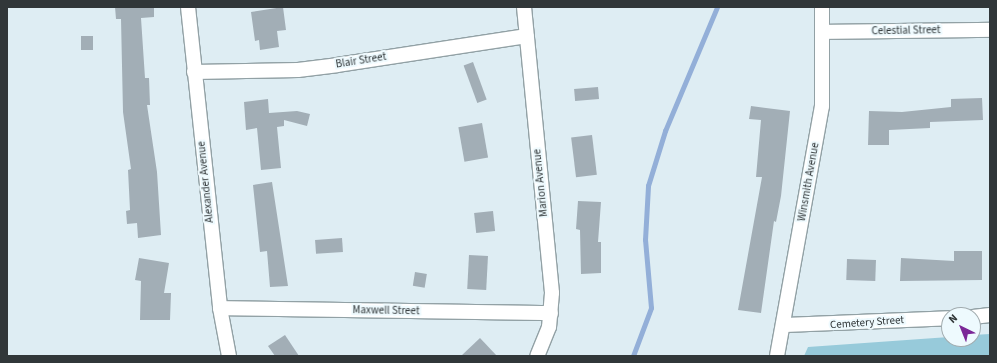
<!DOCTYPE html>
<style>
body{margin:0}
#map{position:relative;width:997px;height:363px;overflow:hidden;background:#deedf3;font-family:"Source Sans 3",sans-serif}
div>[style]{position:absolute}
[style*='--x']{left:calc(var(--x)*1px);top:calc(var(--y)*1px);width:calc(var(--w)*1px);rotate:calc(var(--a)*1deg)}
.green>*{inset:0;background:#97cada}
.stream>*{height:4.5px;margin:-2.25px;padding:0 2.25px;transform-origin:2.25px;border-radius:2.25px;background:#93afd8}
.building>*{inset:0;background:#a2aeb6;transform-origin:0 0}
.roads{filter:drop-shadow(1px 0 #92a1a5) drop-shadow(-1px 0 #92a1a5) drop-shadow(0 1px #92a1a5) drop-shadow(0 -1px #92a1a5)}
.street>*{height:14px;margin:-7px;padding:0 7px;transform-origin:7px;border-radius:7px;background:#fff}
span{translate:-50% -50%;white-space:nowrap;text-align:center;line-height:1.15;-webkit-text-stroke:4px #eefafe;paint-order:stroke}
.street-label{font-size:11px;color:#313739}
.frame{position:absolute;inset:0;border:8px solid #313739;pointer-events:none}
.north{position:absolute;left:941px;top:307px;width:40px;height:40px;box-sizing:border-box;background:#eefafe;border:1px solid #a2acaf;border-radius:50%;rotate:317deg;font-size:11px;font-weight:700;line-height:16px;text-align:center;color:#313739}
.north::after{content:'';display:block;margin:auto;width:14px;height:18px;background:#7b2797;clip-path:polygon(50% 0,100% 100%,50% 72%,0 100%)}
</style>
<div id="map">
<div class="green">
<div style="clip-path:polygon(990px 334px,990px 356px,804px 356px,808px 347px,949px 337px,973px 339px,973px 335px)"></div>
</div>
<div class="stream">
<div style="--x:633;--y:356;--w:51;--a:-69.4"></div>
<div style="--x:651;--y:308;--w:68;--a:-95"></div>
<div style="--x:645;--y:240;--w:54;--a:-86.8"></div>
<div style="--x:648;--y:186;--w:58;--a:-72.8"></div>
<div style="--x:665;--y:131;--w:134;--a:-67.2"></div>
</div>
<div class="building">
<div style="clip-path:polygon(115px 7px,154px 7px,154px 17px,141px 18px,145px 78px,149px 78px,150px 105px,147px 105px,157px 172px,161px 235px,138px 238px,137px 223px,127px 224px,126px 211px,130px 210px,128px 170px,131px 169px,123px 112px,121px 19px,116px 19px)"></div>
<div style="clip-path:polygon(283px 7px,286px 30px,277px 31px,279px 47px,260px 50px,259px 40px,255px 41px,251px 12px)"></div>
<div style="left:81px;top:36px;width:12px;height:14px"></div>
<div style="left:473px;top:62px;width:40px;height:10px;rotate:70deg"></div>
<div style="left:598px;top:87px;width:12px;height:24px;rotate:85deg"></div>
<div style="clip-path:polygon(982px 98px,983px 120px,930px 122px,930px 128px,889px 130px,889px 145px,868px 145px,869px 111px,902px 112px,951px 107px,951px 99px)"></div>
<div style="clip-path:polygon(268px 99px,269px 113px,297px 111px,310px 114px,307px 126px,284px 120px,284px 126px,277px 127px,281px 168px,261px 170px,257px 128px,246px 130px,244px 102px)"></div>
<div style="clip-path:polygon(751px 106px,790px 111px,781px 196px,776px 222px,774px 221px,761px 313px,738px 310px,762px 177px,756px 177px,761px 120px,749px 119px)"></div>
<div style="left:482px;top:123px;width:35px;height:24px;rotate:80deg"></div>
<div style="left:592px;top:135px;width:40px;height:21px;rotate:83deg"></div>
<div style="clip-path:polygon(272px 182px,288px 286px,270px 287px,267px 251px,260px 252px,253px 185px)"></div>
<div style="clip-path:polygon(578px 201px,601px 202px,598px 242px,601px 242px,601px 273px,581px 274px,580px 230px,576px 229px)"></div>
<div style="left:493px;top:211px;width:20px;height:19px;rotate:84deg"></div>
<div style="left:342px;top:238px;width:14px;height:27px;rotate:86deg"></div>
<div style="clip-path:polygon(954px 251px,982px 251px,982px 280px,900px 281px,901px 258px,954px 261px)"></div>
<div style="left:469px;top:255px;width:19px;height:34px;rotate:3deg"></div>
<div style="clip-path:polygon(139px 258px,169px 263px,164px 293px,171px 293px,170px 320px,140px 320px,141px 281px,135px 280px)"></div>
<div style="left:847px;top:259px;width:29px;height:21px;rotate:2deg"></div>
<div style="left:415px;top:272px;width:12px;height:14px;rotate:9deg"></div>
<div style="clip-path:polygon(285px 335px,299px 356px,275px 356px,268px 346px)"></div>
<div style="clip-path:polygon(480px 338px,497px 356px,461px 356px)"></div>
</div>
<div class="roads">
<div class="street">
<div style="--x:188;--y:7;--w:303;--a:83.9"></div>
<div style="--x:220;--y:308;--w:49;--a:79.4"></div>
<div style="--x:524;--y:7;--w:287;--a:84.4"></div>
<div style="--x:552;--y:293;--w:34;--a:95"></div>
<div style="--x:549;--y:327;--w:31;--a:112"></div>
<div style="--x:823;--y:32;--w:167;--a:-0.7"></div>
<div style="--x:194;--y:72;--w:104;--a:-1.1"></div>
<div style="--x:298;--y:70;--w:39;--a:-7"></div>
<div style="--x:337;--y:65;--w:192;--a:-8.7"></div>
<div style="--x:220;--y:308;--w:331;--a:0.9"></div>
<div style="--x:973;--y:317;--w:17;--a:-7"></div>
<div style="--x:785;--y:325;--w:164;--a:-2.4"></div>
<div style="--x:777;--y:356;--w:254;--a:-79.8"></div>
<div style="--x:822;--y:106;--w:99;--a:-90"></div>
</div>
</div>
<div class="street-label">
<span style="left:906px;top:31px;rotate:-1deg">Celestial Street</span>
<span style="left:361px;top:61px;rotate:-9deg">Blair Street</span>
<span style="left:206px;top:182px;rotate:-96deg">Alexander Avenue</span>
<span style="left:809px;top:182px;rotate:-80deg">Winsmith Avenue</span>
<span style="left:541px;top:183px;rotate:-96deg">Marion Avenue</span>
<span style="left:386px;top:311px;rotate:1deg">Maxwell Street</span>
<span style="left:867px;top:323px;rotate:-4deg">Cemetery Street</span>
</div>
<div class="frame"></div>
<div class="north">N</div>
</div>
